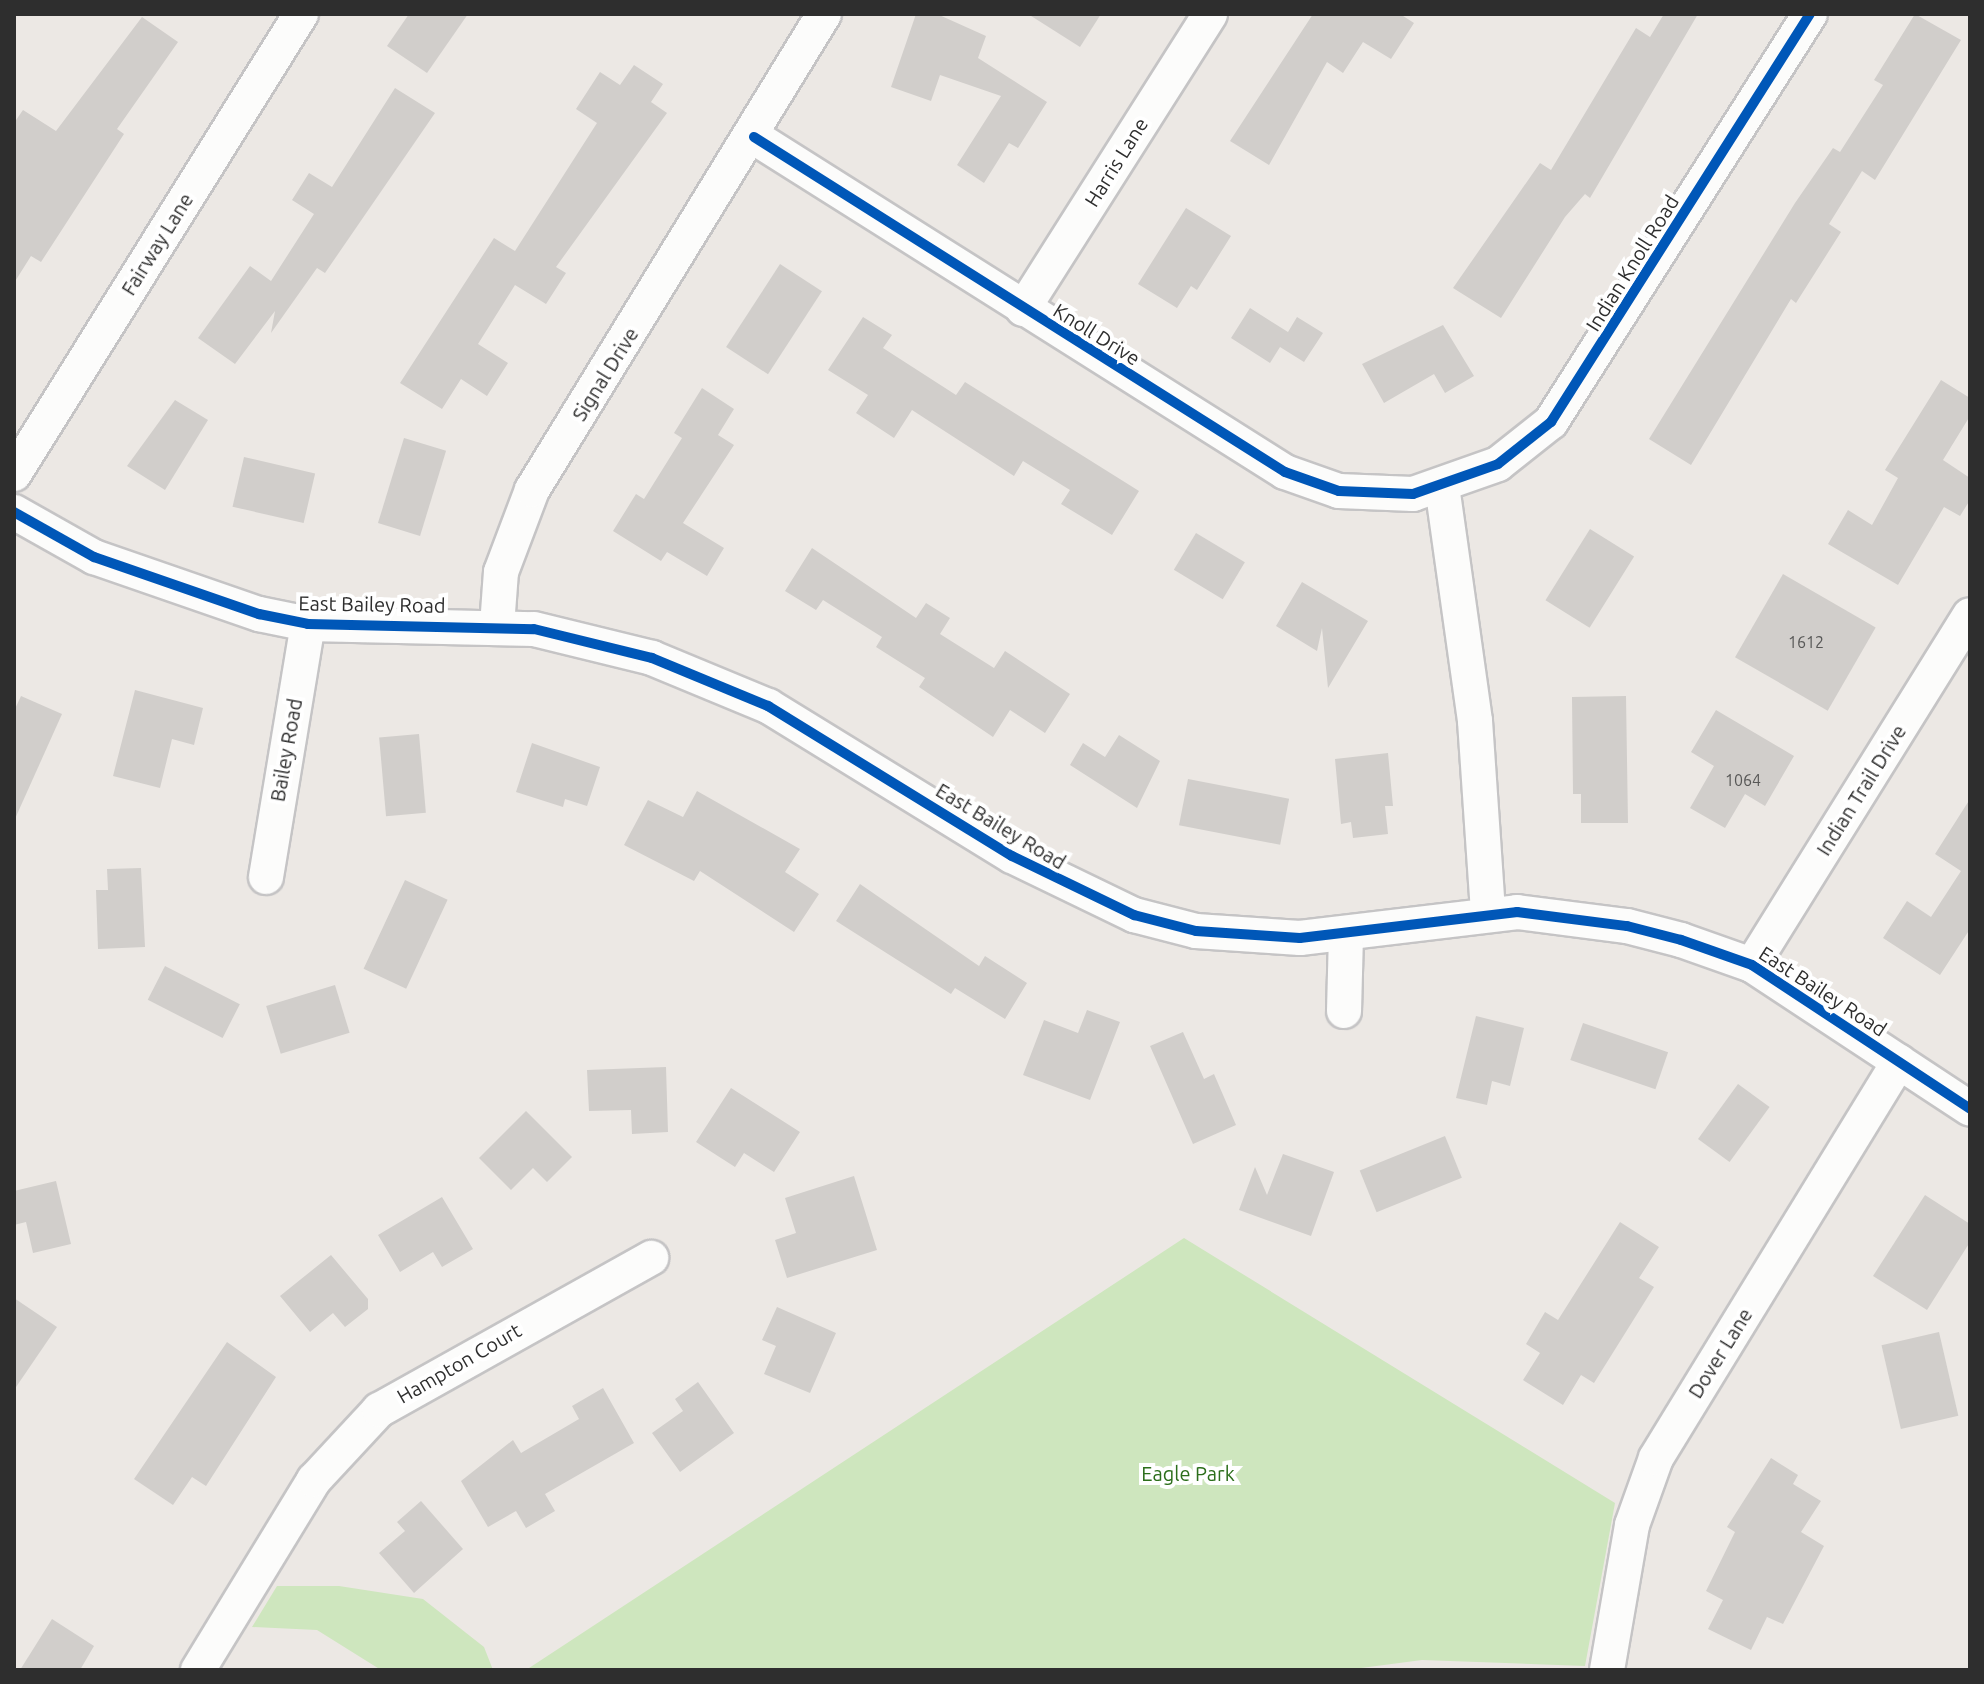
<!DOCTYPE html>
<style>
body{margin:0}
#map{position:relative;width:1984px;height:1684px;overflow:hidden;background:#ece8e4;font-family:Ubuntu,sans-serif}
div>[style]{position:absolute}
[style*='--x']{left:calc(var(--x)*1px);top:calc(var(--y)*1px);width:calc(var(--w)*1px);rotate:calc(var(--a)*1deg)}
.green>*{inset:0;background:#cee6be}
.building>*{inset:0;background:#d1cecb;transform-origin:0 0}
.roads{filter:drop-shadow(2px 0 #c5c4c5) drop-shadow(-2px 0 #c5c4c5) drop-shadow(0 2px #c5c4c5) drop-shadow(0 -2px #c5c4c5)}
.street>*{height:34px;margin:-17px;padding:0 17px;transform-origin:17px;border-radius:17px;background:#fcfcfb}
.cycleway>*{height:10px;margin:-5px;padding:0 5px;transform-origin:5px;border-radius:5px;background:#0057b8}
span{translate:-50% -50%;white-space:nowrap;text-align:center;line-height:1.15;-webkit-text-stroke:8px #fff;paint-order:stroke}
.number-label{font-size:16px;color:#585857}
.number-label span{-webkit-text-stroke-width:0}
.street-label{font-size:20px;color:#2e2e2e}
.park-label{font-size:20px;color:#2c6e1b}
.frame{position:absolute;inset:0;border:16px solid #2e2e2e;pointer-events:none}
</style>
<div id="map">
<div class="green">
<div style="clip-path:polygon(1184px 1238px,1615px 1503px,1585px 1666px,1422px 1660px,1346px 1670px,526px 1670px)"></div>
<div style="clip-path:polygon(277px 1586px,339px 1586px,423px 1599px,484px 1647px,493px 1670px,381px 1670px,317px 1630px,252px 1627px)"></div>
</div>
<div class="building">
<div style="clip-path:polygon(409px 14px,468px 14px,427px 73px,387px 46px)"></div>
<div style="clip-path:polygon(916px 14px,937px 14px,986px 36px,978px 58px,1047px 102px,1018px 148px,1009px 143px,984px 183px,957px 165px,1001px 96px,940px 75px,931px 101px,891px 87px)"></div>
<div style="clip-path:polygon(1028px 14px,1101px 14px,1080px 47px)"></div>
<div style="clip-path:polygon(1313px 14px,1400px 14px,1414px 23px,1391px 59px,1363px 42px,1343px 73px,1327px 62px,1269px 165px,1230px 141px)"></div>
<div style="clip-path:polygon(1664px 14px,1698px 14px,1590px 198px,1585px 194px,1565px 217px,1501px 318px,1453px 288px,1540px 163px,1551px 170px,1636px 28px,1650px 37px)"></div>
<div style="clip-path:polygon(1915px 14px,1961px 40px,1875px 180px,1862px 171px,1829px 224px,1841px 232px,1796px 303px,1791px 299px,1691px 465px,1649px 439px,1795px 203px,1833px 148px,1840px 152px,1883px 85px,1874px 80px)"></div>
<div style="clip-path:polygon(142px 17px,178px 42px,117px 129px,124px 134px,41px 262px,31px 256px,14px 283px,14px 123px,23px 110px,56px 131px)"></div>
<div style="clip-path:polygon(634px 65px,663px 84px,651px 102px,667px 113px,556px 267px,566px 273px,546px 304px,515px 285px,478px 344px,508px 363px,487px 396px,461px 379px,442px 409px,400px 383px,494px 238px,515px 251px,597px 123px,576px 109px,600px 72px,620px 85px)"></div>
<div style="clip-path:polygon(395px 88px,435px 113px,325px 273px,317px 268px,271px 333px,275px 311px,235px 364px,198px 338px,250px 266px,271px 281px,314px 214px,292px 200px,309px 173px,332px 187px)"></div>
<div style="clip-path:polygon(1186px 208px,1231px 236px,1197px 290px,1191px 286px,1177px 308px,1138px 284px)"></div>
<div style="left:780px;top:264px;width:50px;height:99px;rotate:33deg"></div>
<div style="clip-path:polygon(1250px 308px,1288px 332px,1297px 317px,1323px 333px,1304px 362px,1280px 347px,1270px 363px,1231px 338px)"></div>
<div style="clip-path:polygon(863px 317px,892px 335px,883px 348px,956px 395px,965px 382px,1139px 491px,1112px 535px,1061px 504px,1070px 490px,1023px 461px,1014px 476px,912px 410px,894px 438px,856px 413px,868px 395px,828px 370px)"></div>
<div style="clip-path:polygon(1443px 325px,1474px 376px,1445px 393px,1434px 374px,1384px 403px,1362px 364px)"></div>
<div style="clip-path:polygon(1941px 380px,1970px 398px,1970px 416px,1943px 460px,1970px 478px,1970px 500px,1960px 516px,1944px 507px,1898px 585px,1828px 544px,1848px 510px,1872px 525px,1898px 478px,1885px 470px)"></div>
<div style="clip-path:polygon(702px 388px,734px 409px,718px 435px,734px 445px,683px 523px,724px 548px,707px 576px,667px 552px,661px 561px,613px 531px,636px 494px,644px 499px,682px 438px,674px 433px)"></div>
<div style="clip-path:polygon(175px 400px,208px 420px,165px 490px,127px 466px)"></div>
<div style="left:404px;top:438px;width:44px;height:89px;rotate:17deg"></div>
<div style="left:244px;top:457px;width:73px;height:51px;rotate:13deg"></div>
<div style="left:1590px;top:529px;width:52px;height:84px;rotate:32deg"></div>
<div style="left:1196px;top:533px;width:57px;height:43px;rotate:31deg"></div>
<div style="clip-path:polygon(812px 548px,916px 618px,926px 603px,950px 618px,940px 634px,994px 668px,1005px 651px,1070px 694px,1045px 733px,1010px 710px,993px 737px,919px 687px,925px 678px,876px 647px,882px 637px,823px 600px,816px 610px,785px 591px)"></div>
<div style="left:1783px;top:574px;width:107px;height:96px;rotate:30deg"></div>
<div style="clip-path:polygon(1302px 582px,1368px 621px,1328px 688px,1322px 628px,1317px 651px,1276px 626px)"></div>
<div style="clip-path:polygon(135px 690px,203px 708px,194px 745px,172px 739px,160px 788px,113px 776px)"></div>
<div style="clip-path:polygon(21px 696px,62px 714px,14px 821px,14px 711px)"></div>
<div style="clip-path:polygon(1626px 696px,1628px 823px,1581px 823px,1581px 794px,1573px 794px,1572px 697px)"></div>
<div style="clip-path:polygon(1716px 710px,1794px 756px,1765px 806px,1745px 794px,1725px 828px,1690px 808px,1714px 766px,1691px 752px)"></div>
<div style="left:419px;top:734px;width:79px;height:40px;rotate:85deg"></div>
<div style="clip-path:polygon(1119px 735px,1160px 761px,1137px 808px,1070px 765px,1083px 743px,1105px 757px)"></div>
<div style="clip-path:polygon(532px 743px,600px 767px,587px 806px,565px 799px,563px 807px,516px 792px)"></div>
<div style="clip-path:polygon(1388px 753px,1393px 806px,1385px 806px,1388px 834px,1353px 838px,1351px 822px,1341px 824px,1335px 759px)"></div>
<div style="left:1188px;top:779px;width:103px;height:47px;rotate:11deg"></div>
<div style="clip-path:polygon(697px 791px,800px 849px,785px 872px,819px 894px,794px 932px,700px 871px,694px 881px,624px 845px,648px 800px,683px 817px)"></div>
<div style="clip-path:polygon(1970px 799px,1970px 929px,1940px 975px,1883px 938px,1907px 901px,1931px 917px,1961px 871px,1935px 854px)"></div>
<div style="clip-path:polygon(141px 868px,145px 947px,98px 949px,96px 890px,108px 890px,107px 869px)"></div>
<div style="left:405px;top:880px;width:47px;height:98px;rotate:25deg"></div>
<div style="clip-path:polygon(860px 884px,979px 966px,985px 956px,1027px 983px,1005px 1019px,955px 988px,951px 994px,836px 921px)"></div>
<div style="left:165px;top:966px;width:84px;height:38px;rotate:27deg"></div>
<div style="left:335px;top:985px;width:50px;height:72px;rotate:73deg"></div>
<div style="clip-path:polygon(1087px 1010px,1120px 1022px,1090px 1100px,1023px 1075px,1044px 1020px,1078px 1033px)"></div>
<div style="clip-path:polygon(1476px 1016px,1524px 1028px,1510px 1086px,1492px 1081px,1487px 1105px,1456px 1098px)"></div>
<div style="left:1583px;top:1023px;width:90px;height:39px;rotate:19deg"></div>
<div style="clip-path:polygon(1183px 1032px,1204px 1079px,1214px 1074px,1236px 1125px,1193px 1144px,1150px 1046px)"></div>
<div style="clip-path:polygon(666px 1067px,668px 1132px,632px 1134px,631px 1110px,589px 1111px,587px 1070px)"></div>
<div style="left:1738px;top:1084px;width:39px;height:68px;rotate:36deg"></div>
<div style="clip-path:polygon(731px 1088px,800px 1132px,774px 1172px,744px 1153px,735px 1167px,696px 1142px)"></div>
<div style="clip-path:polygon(526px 1111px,572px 1157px,547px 1182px,533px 1168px,511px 1190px,479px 1158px)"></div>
<div style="left:1445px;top:1136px;width:45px;height:92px;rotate:68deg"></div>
<div style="clip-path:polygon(1283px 1154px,1334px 1172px,1311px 1236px,1239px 1210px,1255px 1167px,1267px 1195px)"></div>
<div style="clip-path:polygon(854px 1176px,877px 1250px,787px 1278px,775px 1240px,796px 1233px,785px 1198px)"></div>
<div style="clip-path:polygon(56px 1181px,71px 1244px,33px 1253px,26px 1222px,14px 1225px,14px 1191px)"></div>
<div style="clip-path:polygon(1925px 1195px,1970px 1224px,1970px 1242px,1927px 1310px,1873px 1276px)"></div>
<div style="clip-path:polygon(442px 1197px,473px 1249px,442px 1267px,433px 1252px,400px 1272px,378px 1235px)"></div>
<div style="clip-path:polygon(1620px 1222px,1659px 1247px,1639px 1278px,1654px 1287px,1594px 1383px,1581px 1375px,1563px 1405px,1523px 1380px,1540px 1353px,1526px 1344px,1545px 1312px,1558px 1320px)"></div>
<div style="clip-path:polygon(331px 1255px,368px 1299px,368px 1309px,345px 1327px,333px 1313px,310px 1332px,280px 1296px)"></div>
<div style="clip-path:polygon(14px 1298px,57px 1327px,14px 1390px)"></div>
<div style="clip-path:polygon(777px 1307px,836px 1333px,810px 1393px,764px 1374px,776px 1346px,762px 1340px)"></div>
<div style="left:1939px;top:1332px;width:86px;height:59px;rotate:77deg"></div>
<div style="clip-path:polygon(227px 1342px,276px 1377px,206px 1486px,192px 1477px,173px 1505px,134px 1479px)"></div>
<div style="clip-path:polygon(698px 1382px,734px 1433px,680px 1472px,652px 1433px,683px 1411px,675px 1399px)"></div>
<div style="clip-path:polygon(603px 1388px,634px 1443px,545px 1494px,555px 1511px,526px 1528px,516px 1511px,488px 1527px,461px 1481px,513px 1440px,521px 1453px,579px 1419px,572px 1406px)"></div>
<div style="clip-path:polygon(1771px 1458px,1798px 1475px,1793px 1484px,1821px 1501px,1801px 1532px,1824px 1546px,1783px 1624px,1767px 1617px,1751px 1650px,1708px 1629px,1723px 1600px,1706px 1591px,1735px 1532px,1727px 1527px)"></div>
<div style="clip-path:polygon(421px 1501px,463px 1549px,414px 1593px,379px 1553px,405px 1531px,397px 1522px)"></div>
<div style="clip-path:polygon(52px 1619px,94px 1646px,80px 1670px,20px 1670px)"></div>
</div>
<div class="roads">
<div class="street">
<div style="--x:754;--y:137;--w:628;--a:32.25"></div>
<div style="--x:1285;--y:472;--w:57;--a:19.4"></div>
<div style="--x:1339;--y:491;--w:74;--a:2.3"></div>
<div style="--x:1413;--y:494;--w:90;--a:-19.4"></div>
<div style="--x:1498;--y:464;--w:68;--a:-38.4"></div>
<div style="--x:1551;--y:422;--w:483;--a:-57.6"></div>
<div style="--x:1023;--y:309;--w:349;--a:-57.6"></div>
<div style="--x:14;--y:474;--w:542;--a:-58.04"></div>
<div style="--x:1442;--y:486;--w:237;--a:82"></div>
<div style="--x:1475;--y:721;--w:192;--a:86.1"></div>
<div style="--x:14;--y:512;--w:92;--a:29.4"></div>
<div style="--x:94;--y:557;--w:175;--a:19.1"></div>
<div style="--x:259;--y:614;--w:50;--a:11.5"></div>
<div style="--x:308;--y:624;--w:226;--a:1.3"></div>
<div style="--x:534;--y:629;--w:122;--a:13.8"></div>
<div style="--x:652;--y:658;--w:126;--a:22.5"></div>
<div style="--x:768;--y:706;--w:286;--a:31.6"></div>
<div style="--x:1012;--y:856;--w:136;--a:25.8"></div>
<div style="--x:1134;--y:915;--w:64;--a:14.5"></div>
<div style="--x:1196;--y:931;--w:104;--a:3.9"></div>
<div style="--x:1300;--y:938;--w:219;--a:-6.8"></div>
<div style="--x:1517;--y:912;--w:111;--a:7.3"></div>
<div style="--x:1627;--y:926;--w:56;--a:14.5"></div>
<div style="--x:1681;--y:940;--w:75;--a:19.4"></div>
<div style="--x:1752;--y:965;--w:261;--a:33.4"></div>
<div style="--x:497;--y:626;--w:54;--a:-85.8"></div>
<div style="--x:501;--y:572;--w:88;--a:-69.3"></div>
<div style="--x:532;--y:490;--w:558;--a:-58.47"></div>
<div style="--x:266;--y:877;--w:256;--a:-80.6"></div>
<div style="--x:1752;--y:965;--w:412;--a:-58.1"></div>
<div style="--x:1344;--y:1011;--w:77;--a:-88.5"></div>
<div style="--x:198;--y:1670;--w:223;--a:-58.6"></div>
<div style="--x:314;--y:1480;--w:96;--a:-47.1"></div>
<div style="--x:379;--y:1410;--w:312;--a:-29.2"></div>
<div style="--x:1607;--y:1670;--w:147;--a:-80.2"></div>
<div style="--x:1632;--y:1525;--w:71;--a:-70.3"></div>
<div style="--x:1656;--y:1458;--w:465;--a:-58.5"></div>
</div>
</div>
<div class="cycleway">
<div style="--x:754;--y:137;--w:628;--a:32.25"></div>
<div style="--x:1285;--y:472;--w:57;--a:19.4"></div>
<div style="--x:1339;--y:491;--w:74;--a:2.3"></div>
<div style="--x:1413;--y:494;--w:90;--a:-19.4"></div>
<div style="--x:1498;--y:464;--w:68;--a:-38.4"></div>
<div style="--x:1551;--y:422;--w:483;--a:-57.6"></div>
<div style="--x:14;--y:512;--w:92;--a:29.4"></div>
<div style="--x:94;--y:557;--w:175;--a:19.1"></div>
<div style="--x:259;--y:614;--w:50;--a:11.5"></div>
<div style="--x:308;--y:624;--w:226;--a:1.3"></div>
<div style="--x:534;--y:629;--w:122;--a:13.8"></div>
<div style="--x:652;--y:658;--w:126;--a:22.5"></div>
<div style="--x:768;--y:706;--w:286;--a:31.6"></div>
<div style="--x:1012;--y:856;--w:136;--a:25.8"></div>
<div style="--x:1134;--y:915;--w:64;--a:14.5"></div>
<div style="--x:1196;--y:931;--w:104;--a:3.9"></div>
<div style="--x:1300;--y:938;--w:219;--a:-6.8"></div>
<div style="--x:1517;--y:912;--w:111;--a:7.3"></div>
<div style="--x:1627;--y:926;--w:56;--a:14.5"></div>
<div style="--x:1681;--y:940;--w:75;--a:19.4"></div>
<div style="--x:1752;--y:965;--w:261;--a:33.4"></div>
</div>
<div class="number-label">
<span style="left:1806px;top:642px">1612</span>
<span style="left:1743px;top:780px">1064</span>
</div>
<div class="street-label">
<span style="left:1116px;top:162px;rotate:-58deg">Harris Lane</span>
<span style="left:157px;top:244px;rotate:-58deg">Fairway Lane</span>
<span style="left:1632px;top:263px;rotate:-58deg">Indian Knoll Road</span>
<span style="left:1097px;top:334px;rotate:32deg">Knoll Drive</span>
<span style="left:605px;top:374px;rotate:-58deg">Signal Drive</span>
<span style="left:372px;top:604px;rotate:1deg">East Bailey Road</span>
<span style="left:286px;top:750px;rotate:-80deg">Bailey Road</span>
<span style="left:1861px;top:790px;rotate:-58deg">Indian Trail Drive</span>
<span style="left:1001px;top:826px;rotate:31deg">East Bailey Road</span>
<span style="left:1823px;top:991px;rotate:33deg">East Bailey Road</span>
<span style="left:1720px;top:1353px;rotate:-58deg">Dover Lane</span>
<span style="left:459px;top:1363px;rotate:-30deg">Hampton Court</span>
</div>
<div class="park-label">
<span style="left:1188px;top:1473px">Eagle Park</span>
</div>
<div class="frame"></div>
</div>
